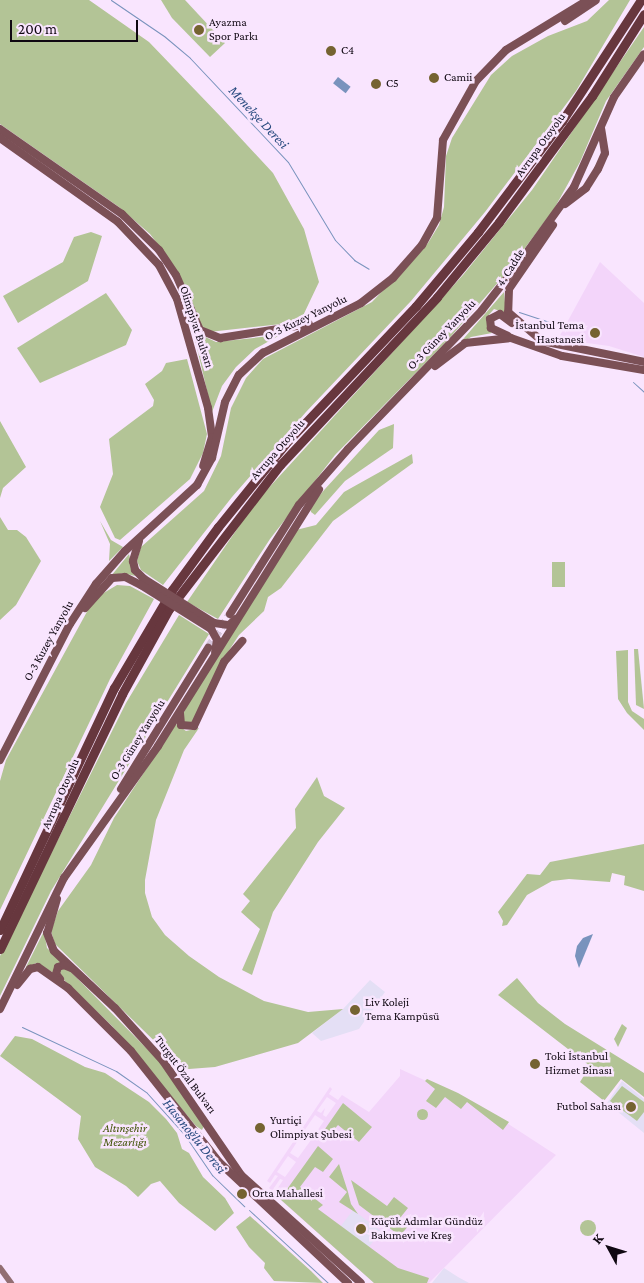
<!DOCTYPE html>
<meta charset="utf-8">
<style>
body{margin:0}
#map{position:relative;width:644px;height:1283px;overflow:hidden;background:#f9e5fe;font-family:"Crimson Pro",serif}
div>[style]{position:absolute}
[style*='--x']{left:calc(var(--x)*1px);top:calc(var(--y)*1px);width:calc(var(--w)*1px);rotate:calc(var(--a)*1deg)}
.built>*{inset:0;background:#f3d5fa}
.education>*{inset:0;background:#e4dff5;transform-origin:0 0}
.green>*{inset:0;background:#b3c496;transform-origin:0 0}
.round{border-radius:50%}
.water>*{inset:0;background:#7993bd;transform-origin:0 0}
.stream>*{height:1px;margin:-0.5px;padding:0 0.5px;transform-origin:0.5px;border-radius:0.5px;background:#7993bd}
.primary-tunnel>*{height:8px;margin-top:-4px;transform-origin:0;background:repeating-linear-gradient(90deg,#d6c4db 0 8px,transparent 0 12px)}
.secondary>*{height:6px;margin:-3px;padding:0 3px;transform-origin:3px;border-radius:3px;background:#926e72}
.primary>*{height:8px;margin:-4px;padding:0 4px;transform-origin:4px;border-radius:4px;background:#7b5056}
.motorway>*{height:9px;margin:-4.5px;padding:0 4.5px;transform-origin:4.5px;border-radius:4.5px;background:#67373e}
.primary-bridge>*{height:8px;margin:-4px;padding:0 4px;transform-origin:4px;border-radius:4px;background:#7b5056}
.dots>*{width:14px;height:14px;translate:-50% -50%;box-sizing:border-box;border:2px solid #f9e5fe;border-radius:50%}
span{translate:-50% -50%;white-space:nowrap;text-align:center;line-height:1.15;-webkit-text-stroke:5px #f9e5fe;paint-order:stroke}
.poi-label{font-size:12px;color:#100812}
.left{translate:0 -50%;text-align:left}
.right{translate:-100% -50%;text-align:right}
.street-label{font-size:12px;color:#100812}
.park-label{font-size:12px;color:#405306;font-style:italic}
.water-label{font-size:14px;color:#284a7f;font-style:italic}
.north{position:absolute;left:584px;top:1223px;width:50px;height:50px;-webkit-text-stroke:4px #f9e5fe;paint-order:stroke;rotate:309deg;font-size:14px;font-weight:700;line-height:20px;text-align:center;color:#100812}
.north::after{content:'';display:block;margin:auto;width:18px;height:22px;background:#100812;clip-path:polygon(50% 0,100% 100%,50% 72%,0 100%)}
.scale{position:absolute;left:10px;top:20px;width:128px;height:22px;box-sizing:border-box;border:2px solid #100812;border-top:0;padding-left:6px;font-size:15px;line-height:18px;white-space:nowrap;color:#100812;-webkit-text-stroke:4px #f9e5fe;paint-order:stroke}
</style>
<div id="map">
<div class="built">
<div style="clip-path:polygon(600px 262px,644px 303px,644px 357px,609px 346px,558px 339px)"></div>
<div style="clip-path:polygon(evenodd,400px 1069px,481px 1106px,556px 1155px,429px 1283px,374px 1283px,274px 1194px,283px 1180px,280px 1179px,272px 1191px,269px 1188px,278px 1176px,275px 1175px,270px 1183px,267px 1181px,330px 1087px,332px 1089px,329px 1094px,338px 1100px,342px 1095px,369px 1112px,400px 1076px,400px 1069px,327px 1097px,336px 1103px,326px 1117px,323px 1115px,325px 1108px,321px 1113px,317px 1111px,327px 1097px,400px 1069px,315px 1115px,324px 1121px,313px 1137px,304px 1131px,315px 1115px,400px 1069px,302px 1134px,311px 1140px,298px 1158px,290px 1153px,302px 1134px,400px 1069px,288px 1156px,296px 1162px,285px 1177px,277px 1172px,288px 1156px)"></div>
</div>
<div class="education">
<div style="clip-path:polygon(370px 980px,385px 992px,359px 1029px,321px 1041px,312px 1033px,343px 1009px)"></div>
<div style="clip-path:polygon(622px 1081px,644px 1099px,644px 1133px,607px 1103px)"></div>
<div style="left:353px;top:1210px;width:35px;height:20px;rotate:37deg"></div>
<div style="clip-path:polygon(444px 1268px,458px 1277px,469px 1283px,432px 1283px)"></div>
</div>
<div class="green">
<div style="clip-path:polygon(0 0,89px 0,149px 42px,222px 118px,273px 173px,304px 229px,319px 282px,300px 322px,209px 332px,199px 323px,172px 263px,150px 234px,119px 207px,0 124px)"></div>
<div style="clip-path:polygon(161px 0,185px 0,225px 43px,210px 57px,172px 18px)"></div>
<div style="clip-path:polygon(609px 0,630px 0,576px 91px,485px 212px,411px 301px,306px 412px,232px 497px,163px 585px,141px 570px,137px 561px,141px 547px,204px 491px,221px 456px,231px 408px,246px 378px,263px 359px,372px 302px,428px 243px,439px 225px,444px 207px,446px 156px,452px 138px,491px 75px,512px 56px,548px 36px,587px 21px)"></div>
<div style="clip-path:polygon(644px 27px,644px 47px,606px 101px,580px 162px,554px 209px,507px 272px,447px 341px,335px 455px,270px 539px,218px 619px,187px 602px,255px 503px,463px 275px,532px 190px)"></div>
<div style="clip-path:polygon(91px 232px,102px 236px,88px 281px,18px 323px,3px 296px,63px 262px,74px 237px)"></div>
<div style="clip-path:polygon(504px 292px,506px 313px,494px 309px,487px 317px,487px 329px,492px 333px,471px 337px,458px 345px)"></div>
<div style="clip-path:polygon(106px 293px,132px 330px,126px 345px,40px 383px,17px 348px)"></div>
<div style="clip-path:polygon(193px 331px,216px 342px,280px 335px,255px 349px,236px 367px,222px 386px,212px 412px)"></div>
<div style="clip-path:polygon(187px 359px,207px 434px,203px 453px,190px 479px,120px 540px,115px 538px,100px 507px,113px 474px,109px 439px,153px 406px,154px 400px,145px 384px,162px 371px,166px 363px)"></div>
<div style="clip-path:polygon(0 421px,26px 467px,3px 488px,0 498px)"></div>
<div style="clip-path:polygon(394px 424px,393px 448px,345px 481px,315px 515px,311px 512px,310px 507px,325px 489px,379px 430px)"></div>
<div style="clip-path:polygon(412px 454px,413px 463px,333px 521px,281px 588px,268px 597px,264px 611px,239px 635px,224px 658px,193px 724px,189px 727px,181px 718px,188px 704px,296px 530px,316px 525px,344px 492px)"></div>
<div style="clip-path:polygon(0 517px,8px 530px,17px 530px,26px 537px,41px 561px,16px 605px,0 620px)"></div>
<div style="clip-path:polygon(100px 521px,111px 540px,123px 547px,109px 561px,110px 544px)"></div>
<div style="clip-path:polygon(129px 554px,135px 576px,123px 573px,111px 576px)"></div>
<div style="left:552px;top:562px;width:13px;height:25px"></div>
<div style="clip-path:polygon(117px 585px,130px 586px,154px 599px,110px 679px,0 910px,0 781px,6px 760px,89px 608px,102px 594px)"></div>
<div style="clip-path:polygon(179px 615px,209px 634px,51px 891px,0 996px,0 956px,126px 703px)"></div>
<div style="clip-path:polygon(634px 649px,638px 649px,644px 709px,636px 705px)"></div>
<div style="clip-path:polygon(628px 650px,628px 702px,632px 711px,644px 719px,644px 730px,627px 713px,618px 699px,616px 651px)"></div>
<div style="clip-path:polygon(176px 724px,186px 731px,199px 728px,184px 750px,156px 820px,145px 880px,145px 893px,152px 917px,165px 935px,189px 956px,219px 977px,264px 1001px,308px 1012px,343px 1009px,298px 1043px,215px 1067px,189px 1069px,180px 1066px,55px 944px,51px 931px,58px 911px,91px 865px,114px 818px)"></div>
<div style="clip-path:polygon(317px 777px,324px 796px,345px 808px,318px 842px,273px 912px,252px 975px,242px 970px,260px 929px,241px 912px,250px 901px,243px 894px,296px 828px,295px 809px)"></div>
<div style="clip-path:polygon(644px 844px,644px 891px,624px 885px,625px 876px,612px 873px,610px 882px,569px 879px,552px 881px,527px 895px,507px 925px,502px 926px,503px 921px,498px 912px,527px 874px,540px 875px,550px 862px)"></div>
<div style="clip-path:polygon(44px 931px,47px 948px,62px 961px,54px 973px,36px 963px,25px 969px)"></div>
<div style="clip-path:polygon(66px 967px,159px 1061px,204px 1126px,202px 1130px,196px 1126px,112px 1026px,61px 977px,60px 971px)"></div>
<div style="clip-path:polygon(517px 978px,538px 1003px,565px 1024px,644px 1073px,644px 1097px,621px 1079px,604px 1101px,580px 1082px,590px 1066px,498px 995px)"></div>
<div style="clip-path:polygon(622px 1024px,627px 1028px,618px 1047px,614px 1039px)"></div>
<div style="clip-path:polygon(15px 1036px,32px 1039px,85px 1067px,105px 1073px,149px 1102px,166px 1119px,177px 1133px,182px 1149px,189px 1153px,203px 1177px,225px 1198px,234px 1213px,215px 1231px,179px 1203px,160px 1181px,151px 1184px,138px 1197px,126px 1186px,95px 1167px,78px 1139px,81px 1116px,0 1056px)"></div>
<div style="clip-path:polygon(427px 1079px,458px 1093px,509px 1122px,503px 1130px,467px 1102px,461px 1109px,445px 1097px,436px 1108px,426px 1101px,435px 1089px,425px 1081px)"></div>
<div style="clip-path:polygon(622px 1086px,644px 1102px,644px 1112px,637px 1121px,610px 1101px)"></div>
<div style="clip-path:polygon(343px 1103px,372px 1127px,359px 1142px,338px 1125px,331px 1133px,325px 1129px)"></div>
<div class="round" style="left:416.5px;top:1108.5px;width:11px;height:11px"></div>
<div style="clip-path:polygon(318px 1146px,333px 1159px,323px 1172px,315px 1167px,300px 1187px,323px 1205px,318px 1209px,398px 1268px,429px 1278px,427px 1283px,374px 1283px,280px 1199px)"></div>
<div style="clip-path:polygon(339px 1164px,348px 1192px,351px 1204px,358px 1214px,339px 1202px,347px 1192px,329px 1177px)"></div>
<div style="clip-path:polygon(351px 1180px,387px 1206px,394px 1197px,408px 1208px,400px 1218px,409px 1225px,400px 1236px,359px 1205px)"></div>
<div style="clip-path:polygon(250px 1216px,311px 1271px,323px 1283px,274px 1281px,264px 1268px,265px 1263px,249px 1247px,236px 1227px)"></div>
<div class="round" style="left:580px;top:1220px;width:16px;height:16px"></div>
</div>
<div class="water">
<div style="left:338px;top:77px;width:16px;height:8px;rotate:38deg"></div>
<div style="clip-path:polygon(593px 934px,579px 968px,575px 956px,577px 946px,583px 938px)"></div>
</div>
<div class="stream">
<div style="--x:111;--y:0;--w:64;--a:34.2"></div>
<div style="--x:164;--y:36;--w:34;--a:40"></div>
<div style="--x:190;--y:58;--w:143;--a:46.7"></div>
<div style="--x:288;--y:162;--w:91;--a:58.9"></div>
<div style="--x:335;--y:240;--w:28;--a:46"></div>
<div style="--x:354;--y:260;--w:17;--a:31"></div>
<div style="--x:519;--y:312;--w:47;--a:18.4"></div>
<div style="--x:633;--y:382;--w:15;--a:42"></div>
<div style="--x:22;--y:1027;--w:104;--a:25.1"></div>
<div style="--x:116;--y:1071;--w:38;--a:35"></div>
<div style="--x:147;--y:1093;--w:55;--a:47.9"></div>
<div style="--x:184;--y:1134;--w:50;--a:55.7"></div>
<div style="--x:212;--y:1175;--w:45;--a:44.1"></div>
<div style="--x:249;--y:1210;--w:108;--a:42.7"></div>
</div>
<div class="primary-tunnel">
<div style="--x:208;--y:648;--w:40;--a:-57.1"></div>
</div>
<div class="secondary">
<div style="--x:0;--y:1268;--w:19;--a:54"></div>
</div>
<div class="primary">
<div style="--x:565;--y:21;--w:37;--a:-34"></div>
<div style="--x:0;--y:129;--w:149;--a:34.9"></div>
<div style="--x:122;--y:214;--w:52;--a:44.2"></div>
<div style="--x:159;--y:250;--w:30;--a:56"></div>
<div style="--x:176;--y:275;--w:60;--a:66.4"></div>
<div style="--x:200;--y:330;--w:22;--a:22"></div>
<div style="--x:220;--y:338;--w:90;--a:-8.9"></div>
<div style="--x:0;--y:138;--w:145;--a:35.4"></div>
<div style="--x:118;--y:222;--w:59;--a:46.4"></div>
<div style="--x:159;--y:265;--w:38;--a:62"></div>
<div style="--x:177;--y:299;--w:113;--a:74.1"></div>
<div style="--x:208;--y:408;--w:29;--a:82"></div>
<div style="--x:212;--y:437;--w:30;--a:107"></div>
<div style="--x:565;--y:204;--w:26;--a:-37"></div>
<div style="--x:586;--y:188;--w:22;--a:-58"></div>
<div style="--x:598;--y:169;--w:17;--a:-66"></div>
<div style="--x:605;--y:153;--w:24;--a:-99"></div>
<div style="--x:553;--y:225;--w:78;--a:124.5"></div>
<div style="--x:509;--y:289;--w:23;--a:92"></div>
<div style="--x:508;--y:312;--w:45;--a:40.5"></div>
<div style="--x:542;--y:341;--w:104;--a:11.6"></div>
<div style="--x:508;--y:336;--w:19;--a:-155"></div>
<div style="--x:491;--y:328;--w:9;--a:-96"></div>
<div style="--x:490;--y:319;--w:11;--a:-27"></div>
<div style="--x:500;--y:314;--w:15;--a:37"></div>
<div style="--x:435;--y:366;--w:38;--a:-37"></div>
<div style="--x:465;--y:343;--w:46;--a:-6.2"></div>
<div style="--x:511;--y:338;--w:54;--a:19.4"></div>
<div style="--x:562;--y:356;--w:83;--a:9.7"></div>
<div style="--x:139;--y:541;--w:21;--a:107"></div>
<div style="--x:133;--y:561;--w:9;--a:77"></div>
<div style="--x:135;--y:570;--w:13;--a:45"></div>
<div style="--x:85;--y:608;--w:40;--a:-48"></div>
<div style="--x:112;--y:578;--w:13;--a:-4"></div>
<div style="--x:125;--y:577;--w:18;--a:27"></div>
<div style="--x:230;--y:614;--w:129;--a:-57.7"></div>
<div style="--x:299;--y:505;--w:74;--a:-48.8"></div>
<div style="--x:348;--y:449;--w:193;--a:-46"></div>
<div style="--x:482;--y:310;--w:70;--a:-52"></div>
<div style="--x:525;--y:255;--w:84;--a:-54.2"></div>
<div style="--x:574;--y:187;--w:98;--a:-66"></div>
<div style="--x:614;--y:97;--w:52;--a:-55.1"></div>
<div style="--x:214;--y:623;--w:15;--a:8"></div>
<div style="--x:229;--y:625;--w:9;--a:-41"></div>
<div style="--x:211;--y:629;--w:13;--a:61"></div>
<div style="--x:217;--y:640;--w:12;--a:99"></div>
<div style="--x:180;--y:713;--w:12;--a:85"></div>
<div style="--x:181;--y:725;--w:13;--a:4"></div>
<div style="--x:194;--y:726;--w:71;--a:-64.9"></div>
<div style="--x:224;--y:662;--w:28;--a:-49"></div>
<div style="--x:0;--y:760;--w:153;--a:-62.8"></div>
<div style="--x:70;--y:624;--w:48;--a:-57"></div>
<div style="--x:96;--y:584;--w:44;--a:-48.7"></div>
<div style="--x:125;--y:551;--w:98;--a:-42.5"></div>
<div style="--x:197;--y:485;--w:31;--a:-61"></div>
<div style="--x:212;--y:458;--w:57;--a:-76.9"></div>
<div style="--x:225;--y:402;--w:30;--a:-63"></div>
<div style="--x:239;--y:375;--w:33;--a:-43"></div>
<div style="--x:263;--y:353;--w:110;--a:-27"></div>
<div style="--x:361;--y:303;--w:41;--a:-38"></div>
<div style="--x:393;--y:278;--w:44;--a:-48.7"></div>
<div style="--x:422;--y:245;--w:31;--a:-61"></div>
<div style="--x:437;--y:218;--w:78;--a:-85.6"></div>
<div style="--x:443;--y:140;--w:68;--a:-60.8"></div>
<div style="--x:476;--y:81;--w:43;--a:-45.9"></div>
<div style="--x:506;--y:50;--w:96;--a:-31.4"></div>
<div style="--x:121;--y:789;--w:166;--a:-58.3"></div>
<div style="--x:57;--y:899;--w:35;--a:106"></div>
<div style="--x:47;--y:933;--w:19;--a:69"></div>
<div style="--x:54;--y:951;--w:83;--a:43.1"></div>
<div style="--x:115;--y:1008;--w:72;--a:47.8"></div>
<div style="--x:163;--y:1061;--w:138;--a:55.6"></div>
<div style="--x:241;--y:1175;--w:161;--a:42"></div>
<div style="--x:60;--y:979;--w:6;--a:-129"></div>
<div style="--x:56;--y:974;--w:7;--a:-74"></div>
<div style="--x:58;--y:967;--w:6;--a:-18"></div>
<div style="--x:64;--y:965;--w:8;--a:23"></div>
<div style="--x:17;--y:985;--w:21;--a:-51"></div>
<div style="--x:30;--y:969;--w:8;--a:-14"></div>
<div style="--x:38;--y:967;--w:37;--a:35"></div>
<div style="--x:68;--y:988;--w:89;--a:45"></div>
<div style="--x:131;--y:1051;--w:142;--a:51.6"></div>
<div style="--x:219;--y:1162;--w:177;--a:43.2"></div>
<div style="--x:0;--y:1009;--w:146;--a:-64"></div>
<div style="--x:64;--y:878;--w:162;--a:-54.5"></div>
<div style="--x:158;--y:746;--w:303;--a:-57.9"></div>
</div>
<div class="motorway">
<div style="--x:0;--y:930;--w:268;--a:-64.8"></div>
<div style="--x:114;--y:688;--w:114;--a:-59.4"></div>
<div style="--x:172;--y:590;--w:78;--a:-53.9"></div>
<div style="--x:218;--y:527;--w:108;--a:-51"></div>
<div style="--x:286;--y:443;--w:189;--a:-46.5"></div>
<div style="--x:416;--y:306;--w:97;--a:-50"></div>
<div style="--x:478;--y:232;--w:139;--a:-52.9"></div>
<div style="--x:562;--y:121;--w:145;--a:-56.9"></div>
<div style="--x:0;--y:949;--w:283;--a:-64.4"></div>
<div style="--x:122;--y:694;--w:97;--a:-61.1"></div>
<div style="--x:169;--y:609;--w:182;--a:-52.4"></div>
<div style="--x:280;--y:465;--w:230;--a:-46.9"></div>
<div style="--x:437;--y:297;--w:97;--a:-50.4"></div>
<div style="--x:499;--y:222;--w:157;--a:-53.6"></div>
<div style="--x:592;--y:96;--w:97;--a:-57.6"></div>
</div>
<div class="primary-bridge">
<div style="--x:144;--y:579;--w:83;--a:32.2"></div>
<div style="--x:141;--y:585;--w:83;--a:32.2"></div>
</div>
<div class="dots">
<div style="left:199px;top:30px;background:#756331"></div>
<div style="left:331px;top:51px;background:#756331"></div>
<div style="left:434px;top:78px;background:#756331"></div>
<div style="left:376px;top:84px;background:#756331"></div>
<div style="left:595px;top:333px;background:#756331"></div>
<div style="left:355px;top:1010px;background:#756331"></div>
<div style="left:535px;top:1064px;background:#756331"></div>
<div style="left:631px;top:1107px;background:#756331"></div>
<div style="left:260px;top:1128px;background:#756331"></div>
<div style="left:242px;top:1194px;background:#756331"></div>
<div style="left:361px;top:1229px;background:#756331"></div>
</div>
<div class="poi-label">
<span class="left" style="left:209px;top:30px">Ayazma<br>Spor Parkı</span>
<span class="left" style="left:341px;top:51px">C4</span>
<span class="left" style="left:444px;top:78px">Camii</span>
<span class="left" style="left:386px;top:84px">C5</span>
<span class="right" style="left:584px;top:333px">İstanbul Tema<br>Hastanesi</span>
<span class="left" style="left:365px;top:1010px">Liv Koleji<br>Tema Kampüsü</span>
<span class="left" style="left:545px;top:1064px">Toki İstanbul<br>Hizmet Binası</span>
<span class="right" style="left:621px;top:1107px">Futbol Sahası</span>
<span class="left" style="left:270px;top:1128px">Yurtiçi<br>Olimpiyat Şubesi</span>
<span class="left" style="left:252px;top:1194px">Orta Mahallesi</span>
<span class="left" style="left:371px;top:1229px">Küçük Adımlar Gündüz<br>Bakımevi ve Kreş</span>
</div>
<div class="street-label">
<span style="left:541px;top:145px;rotate:-54deg">Avrupa Otoyolu</span>
<span style="left:511px;top:268px;rotate:-58deg">4. Cadde</span>
<span style="left:306px;top:318px;rotate:-26deg">O-3 Kuzey Yanyolu</span>
<span style="left:196px;top:327px;rotate:72deg">Olimpiyat Bulvarı</span>
<span style="left:442px;top:335px;rotate:-46deg">O-3 Güney Yanyolu</span>
<span style="left:278px;top:450px;rotate:-49deg">Avrupa Otoyolu</span>
<span style="left:49px;top:641px;rotate:-61deg">O-3 Kuzey Yanyolu</span>
<span style="left:138px;top:740px;rotate:-58deg">O-3 Güney Yanyolu</span>
<span style="left:61px;top:794px;rotate:-66deg">Avrupa Otoyolu</span>
<span style="left:185px;top:1075px;rotate:53deg">Turgut Özal Bulvarı</span>
</div>
<div class="park-label">
<span style="left:125px;top:1136px">Altınşehir<br>Mezarlığı</span>
</div>
<div class="water-label">
<span style="left:259px;top:117px;rotate:47deg">Menekşe Deresi</span>
<span style="left:195px;top:1136px;rotate:51deg">Hasanoğlu Deresi</span>
</div>
<div class="north">K</div>
<div class="scale">200 m</div>
</div>
